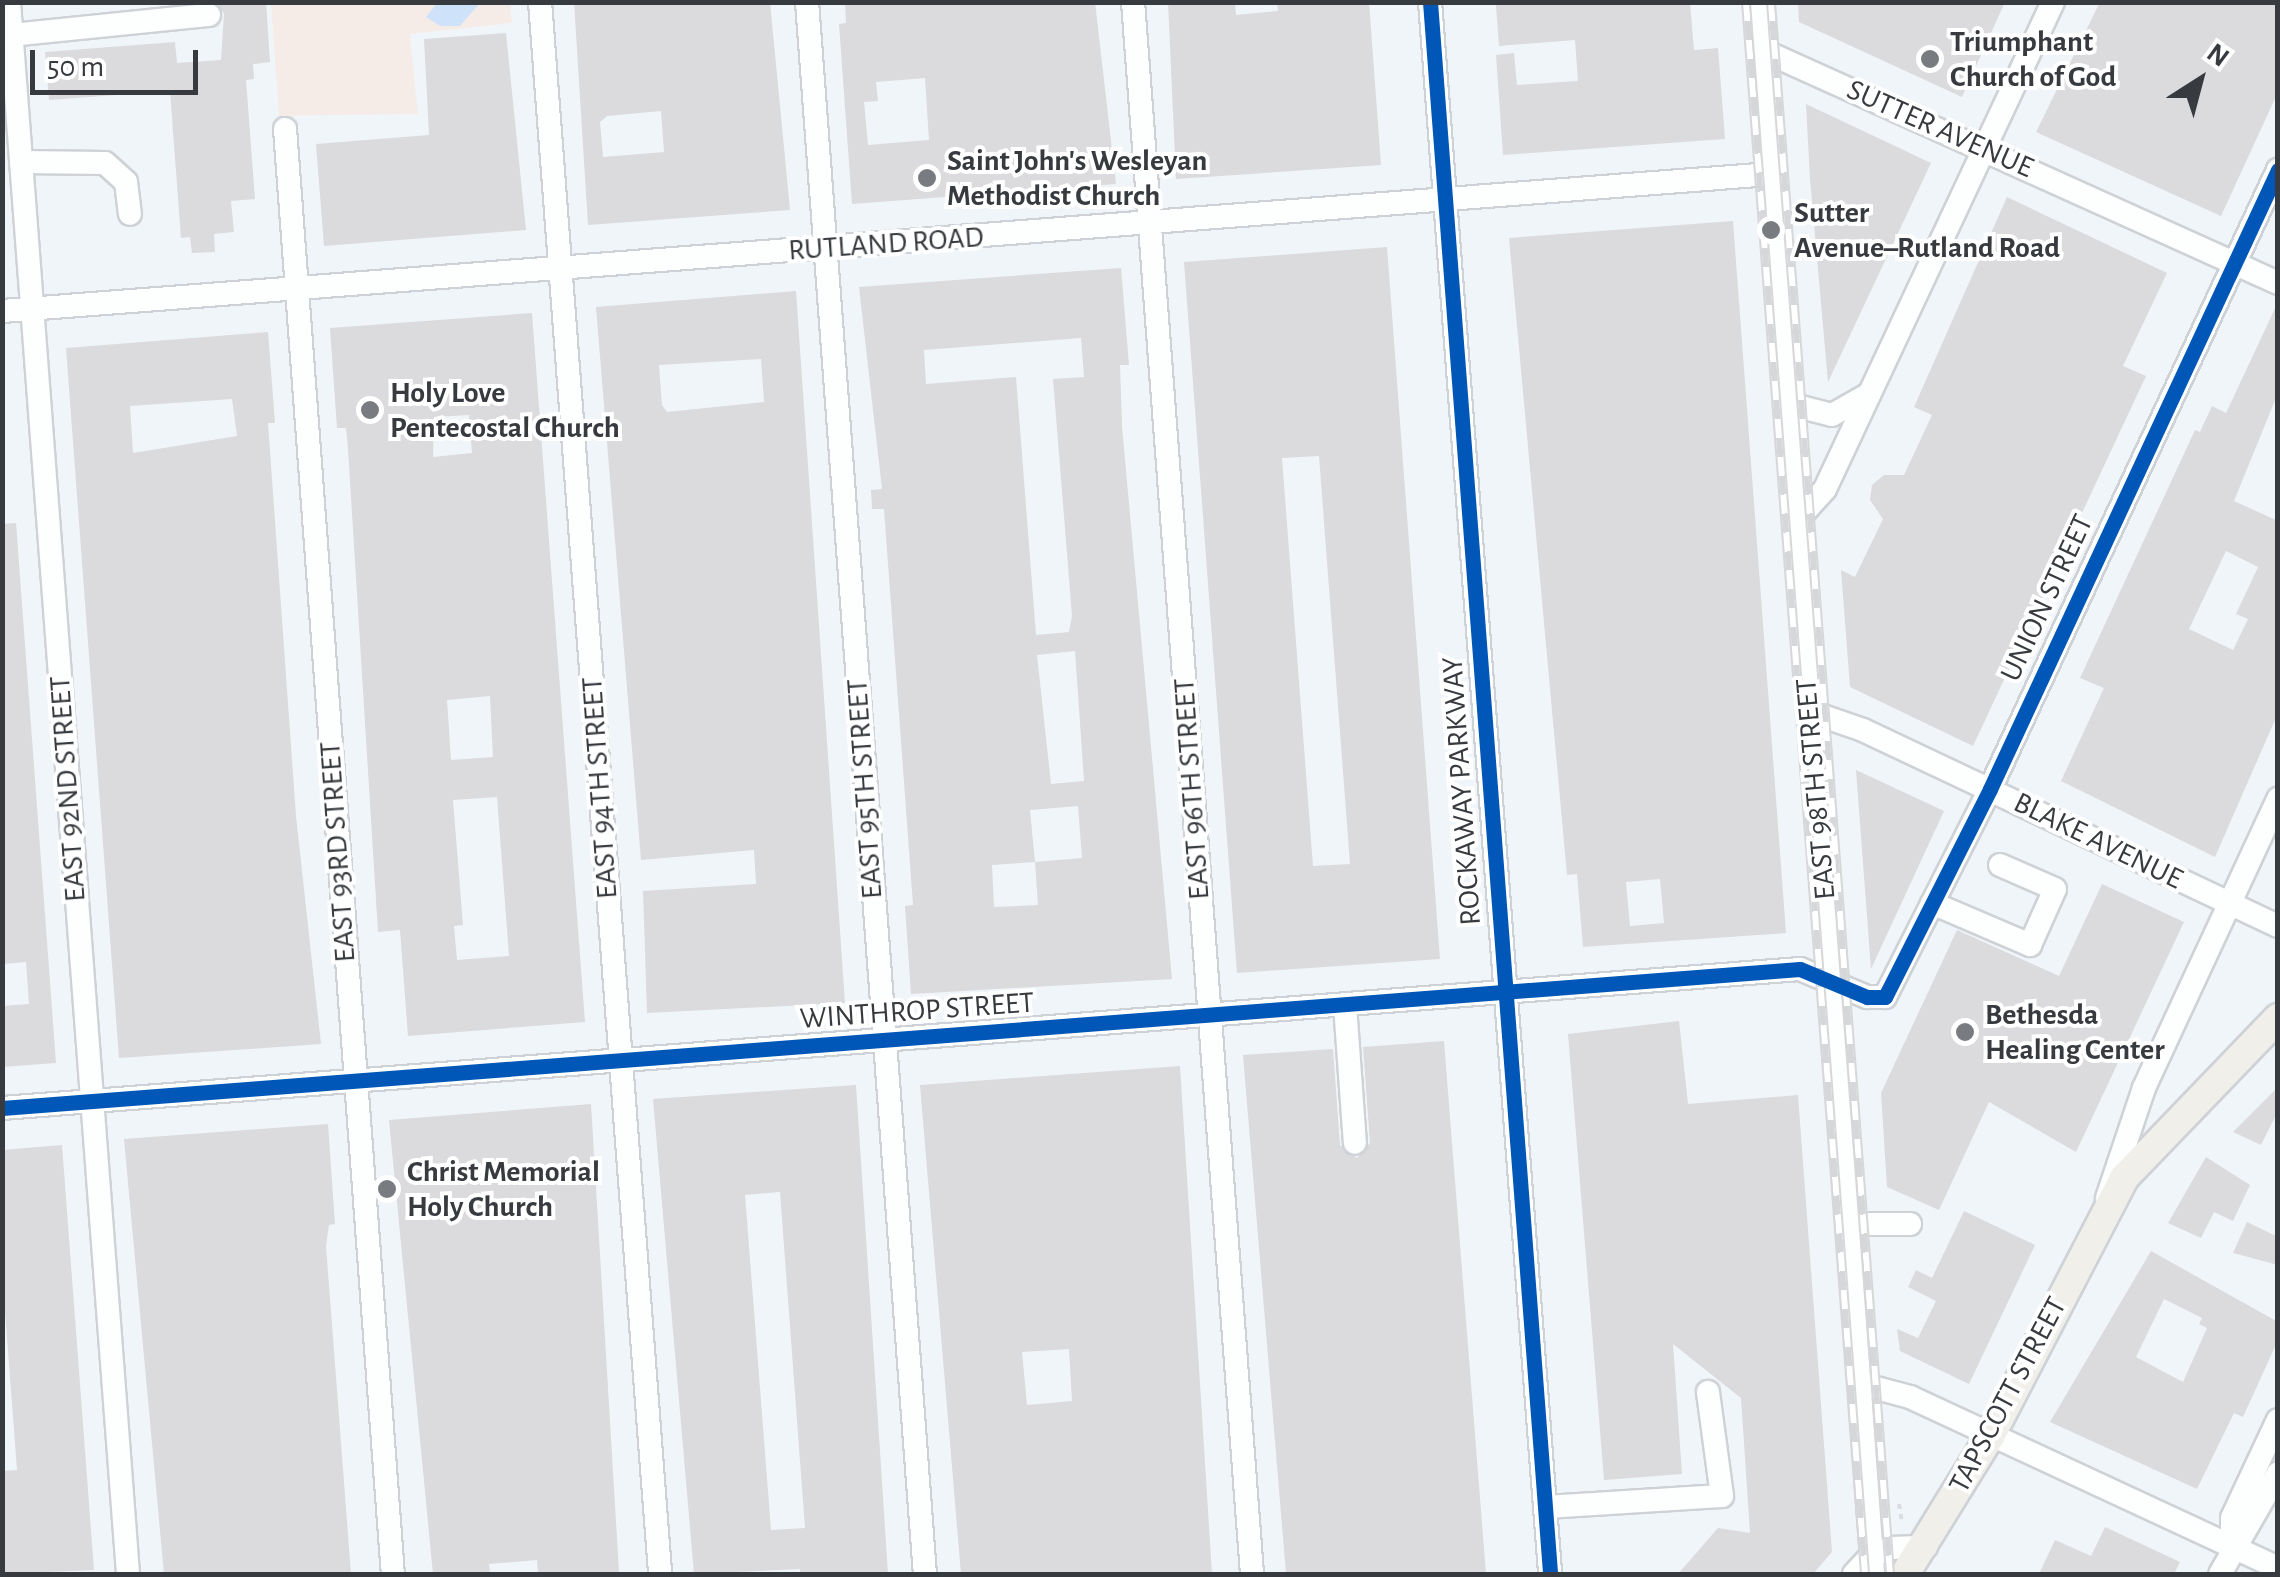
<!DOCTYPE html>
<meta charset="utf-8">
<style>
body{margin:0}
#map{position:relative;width:2280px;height:1577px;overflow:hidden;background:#f0f5fa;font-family:"Alegreya Sans",sans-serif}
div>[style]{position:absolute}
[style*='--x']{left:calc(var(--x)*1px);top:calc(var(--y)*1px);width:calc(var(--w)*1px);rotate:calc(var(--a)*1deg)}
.education>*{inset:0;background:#f6ece7}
.green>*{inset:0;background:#cee3fa}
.building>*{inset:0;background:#dbdadc}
.path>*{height:4px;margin-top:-2px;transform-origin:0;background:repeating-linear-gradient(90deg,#dcdddf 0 5px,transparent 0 10px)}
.roads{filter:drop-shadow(2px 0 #ced2d6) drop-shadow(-2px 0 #ced2d6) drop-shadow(0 2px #ced2d6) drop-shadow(0 -2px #ced2d6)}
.minor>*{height:22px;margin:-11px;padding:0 11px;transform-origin:11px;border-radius:11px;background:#fdfefe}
.major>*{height:28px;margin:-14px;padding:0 14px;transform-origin:14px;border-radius:14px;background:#f1efea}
.rail>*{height:10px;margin-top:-5px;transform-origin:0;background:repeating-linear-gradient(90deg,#fff 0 19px,#d6d7d9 0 38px);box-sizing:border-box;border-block:2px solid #d6d7d9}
.cycleway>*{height:15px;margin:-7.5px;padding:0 7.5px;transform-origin:7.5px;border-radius:7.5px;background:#0057b8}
.dots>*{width:28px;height:28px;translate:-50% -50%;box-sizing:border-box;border:5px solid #fff;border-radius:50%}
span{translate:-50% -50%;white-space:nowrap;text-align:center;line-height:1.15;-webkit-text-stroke:8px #fff;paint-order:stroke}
.poi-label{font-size:30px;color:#373a3e;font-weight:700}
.left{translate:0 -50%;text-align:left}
.street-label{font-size:30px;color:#373a3e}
.frame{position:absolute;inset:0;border:5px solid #373a3e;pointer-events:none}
.north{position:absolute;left:2150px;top:30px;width:100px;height:100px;-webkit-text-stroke:8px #fff;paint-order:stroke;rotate:36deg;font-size:28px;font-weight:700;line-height:40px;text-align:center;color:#373a3e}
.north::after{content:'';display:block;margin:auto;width:35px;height:45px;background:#373a3e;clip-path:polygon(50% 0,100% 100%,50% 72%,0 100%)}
.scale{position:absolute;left:30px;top:50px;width:168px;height:45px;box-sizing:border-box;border:5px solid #373a3e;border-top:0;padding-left:12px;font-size:30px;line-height:35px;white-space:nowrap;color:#373a3e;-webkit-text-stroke:8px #fff;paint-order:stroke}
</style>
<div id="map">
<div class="education">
<div style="clip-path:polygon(271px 3px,510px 3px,512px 23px,410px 34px,418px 114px,279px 116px)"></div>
</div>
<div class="green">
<div style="clip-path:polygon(437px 3px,437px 2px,480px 3px,460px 26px,440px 26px,426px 17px)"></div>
</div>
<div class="building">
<div style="clip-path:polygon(217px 2px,266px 2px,270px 62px,253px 64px,254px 79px,246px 80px,255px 199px,231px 201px,234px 232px,214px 234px,215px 252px,192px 253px,190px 237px,181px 238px,170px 91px,49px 100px,45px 52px,175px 42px,177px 63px,221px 60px,224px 14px)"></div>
<div style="clip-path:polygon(evenodd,574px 2px,770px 2px,790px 210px,588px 225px,574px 2px,661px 111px,664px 152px,603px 157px,600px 122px,607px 116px,661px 111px)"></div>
<div style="clip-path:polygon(evenodd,845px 2px,1095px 2px,1116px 184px,852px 204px,839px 24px,846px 23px,845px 2px,925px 78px,929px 140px,868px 145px,864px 102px,878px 101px,876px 82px,925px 78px)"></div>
<div style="clip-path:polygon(1168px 2px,1235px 2px,1236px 15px,1278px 11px,1277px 2px,1369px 2px,1381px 165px,1176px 179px)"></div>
<div style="clip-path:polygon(1690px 2px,1694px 50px,1718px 48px,1725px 139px,1503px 155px,1496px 55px,1514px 53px,1517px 85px,1578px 81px,1575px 40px,1499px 46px,1496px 5px)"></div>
<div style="clip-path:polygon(1798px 2px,2005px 2px,1962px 97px,1799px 22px)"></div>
<div style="clip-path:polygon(2100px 2px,2278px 2px,2278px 92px,2221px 216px,2036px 132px)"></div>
<div style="clip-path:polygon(506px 33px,526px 230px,324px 246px,316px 144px,429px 135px,424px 39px)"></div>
<div style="clip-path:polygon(1806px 104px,1931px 163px,1828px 382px,1810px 179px)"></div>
<div style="clip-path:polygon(2007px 197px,2167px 273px,2123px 366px,2146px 376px,1973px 746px,1850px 687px,1841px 570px,1855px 577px,1883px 519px,1870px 500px,1872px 485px,1884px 475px,1904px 475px,1932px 415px,1914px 407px)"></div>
<div style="clip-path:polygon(evenodd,1733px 221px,1786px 933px,1583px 947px,1577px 874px,1567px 875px,1509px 238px,1733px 221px,1660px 879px,1664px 923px,1630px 926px,1626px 882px,1660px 879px)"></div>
<div style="clip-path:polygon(evenodd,1387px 247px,1440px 959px,1237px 973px,1184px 262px,1387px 247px,1319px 456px,1350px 864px,1313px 866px,1282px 458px,1319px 456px)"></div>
<div style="clip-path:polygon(evenodd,1121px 268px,1129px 365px,1120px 365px,1122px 426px,1172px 979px,911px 994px,905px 906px,913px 905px,884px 509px,872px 509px,871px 490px,882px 489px,859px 287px,1121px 268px,1081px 338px,1084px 377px,1053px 379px,1072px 616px,1069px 632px,1036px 635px,1016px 377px,926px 384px,924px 350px,1081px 338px,1121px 268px,1075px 651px,1084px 781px,1051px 784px,1037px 655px,1075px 651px,1121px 268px,1078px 806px,1082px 858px,1035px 862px,1030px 810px,1078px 806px,1121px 268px,1035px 862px,1038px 905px,994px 907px,992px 865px,1035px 862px)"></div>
<div style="clip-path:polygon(evenodd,796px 291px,845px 1003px,647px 1013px,643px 891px,756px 884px,754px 850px,641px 860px,596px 307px,796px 291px,761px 359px,764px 402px,667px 412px,662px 405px,659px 365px,761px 359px)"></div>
<div style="clip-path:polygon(evenodd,2278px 302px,2278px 393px,2234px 501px,2278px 521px,2278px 713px,2215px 857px,2061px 781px,2104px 688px,2080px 678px,2195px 430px,2200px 432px,2212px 406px,2226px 413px,2278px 302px,2226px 551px,2258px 567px,2236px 614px,2248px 619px,2233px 650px,2189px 629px,2226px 551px)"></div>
<div style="clip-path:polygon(evenodd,532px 313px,585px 1022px,408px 1036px,400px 930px,378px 932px,348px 449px,346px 428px,337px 428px,330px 328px,532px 313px,469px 415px,472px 453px,433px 457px,434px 417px,469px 415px,532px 313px,490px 696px,493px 757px,451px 760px,447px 700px,490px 696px,532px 313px,497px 797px,509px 956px,457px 960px,454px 926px,463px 925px,453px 800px,497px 797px)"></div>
<div style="clip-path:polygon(evenodd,268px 332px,275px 423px,268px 423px,296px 816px,321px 1044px,119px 1058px,66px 348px,268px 332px,232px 399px,237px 436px,133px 453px,130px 406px,232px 399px)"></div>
<div style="clip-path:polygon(16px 523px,56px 1063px,2px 1067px,2px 1006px,29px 1004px,26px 962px,2px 964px,2px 524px)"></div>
<div style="clip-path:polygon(1856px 770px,1944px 811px,1871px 969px)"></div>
<div style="clip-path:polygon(2102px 884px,2184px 922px,2076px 1152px,1989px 1102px,1939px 1210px,1887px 1187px,1881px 1093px,1957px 930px,2059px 976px)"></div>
<div style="clip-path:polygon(1679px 1021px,1688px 1104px,1798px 1095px,1832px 1552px,1813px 1574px,1678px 1574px,1718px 1528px,1750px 1533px,1741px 1398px,1673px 1344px,1682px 1474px,1604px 1480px,1568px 1034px)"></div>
<div style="clip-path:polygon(1444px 1041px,1486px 1574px,1286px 1574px,1243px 1055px,1333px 1049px,1340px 1145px,1357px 1158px,1370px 1143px,1363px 1047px)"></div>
<div style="clip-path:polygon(evenodd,1180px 1066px,1212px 1574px,961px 1574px,920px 1085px,1180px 1066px,1069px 1349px,1072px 1401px,1027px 1405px,1022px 1352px,1069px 1349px)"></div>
<div style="clip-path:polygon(evenodd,856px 1085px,888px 1574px,800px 1574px,800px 1569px,694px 1574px,653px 1099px,856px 1085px,780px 1192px,805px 1528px,771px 1530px,745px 1195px,780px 1192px)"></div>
<div style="clip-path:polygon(2278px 1087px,2278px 1111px,2261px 1145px,2233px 1132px)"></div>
<div style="clip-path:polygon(591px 1104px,619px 1572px,538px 1574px,537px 1560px,489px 1564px,490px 1574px,433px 1574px,389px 1120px)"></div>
<div style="clip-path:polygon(328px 1124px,335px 1224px,329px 1225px,326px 1246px,351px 1574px,164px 1574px,124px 1139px)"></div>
<div style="clip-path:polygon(62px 1145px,94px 1570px,2px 1574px,2px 1471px,17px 1470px,2px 1272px,2px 1150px)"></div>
<div style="clip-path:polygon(2206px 1157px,2250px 1185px,2233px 1221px,2214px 1212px,2201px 1238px,2168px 1223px)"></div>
<div style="clip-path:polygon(1964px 1211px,2035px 1245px,1969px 1384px,1900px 1351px,1897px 1329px,1918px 1338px,1936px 1301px,1908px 1287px,1916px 1270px,1932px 1278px)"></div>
<div style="clip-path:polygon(2247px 1222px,2278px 1237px,2278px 1265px,2233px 1253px)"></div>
<div style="clip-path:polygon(evenodd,2151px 1251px,2278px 1322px,2278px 1340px,2243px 1417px,2234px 1413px,2197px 1489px,2050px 1422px,2151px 1251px,2164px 1299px,2202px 1318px,2199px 1324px,2207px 1328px,2183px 1382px,2136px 1357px,2164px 1299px)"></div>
<div style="clip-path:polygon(2105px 1527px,2180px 1562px,2174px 1574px,2039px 1574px,2055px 1540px,2091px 1556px)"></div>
</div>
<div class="path">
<div style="--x:1899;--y:1504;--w:20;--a:81"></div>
</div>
<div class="roads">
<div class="minor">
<div style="--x:9;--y:2;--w:1576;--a:85.67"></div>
<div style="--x:540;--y:2;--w:1577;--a:85.63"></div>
<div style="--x:807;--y:2;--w:1576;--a:85.71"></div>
<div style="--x:1133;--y:2;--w:1576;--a:85.67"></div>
<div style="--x:1430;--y:2;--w:1577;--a:85.63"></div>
<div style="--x:1761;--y:2;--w:1576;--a:85.92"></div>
<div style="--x:11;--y:35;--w:199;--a:-5.8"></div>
<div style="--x:1764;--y:51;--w:564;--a:24.29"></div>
<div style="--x:285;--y:129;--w:1449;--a:85.73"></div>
<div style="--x:21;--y:162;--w:84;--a:0.7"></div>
<div style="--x:105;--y:163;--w:28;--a:42"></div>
<div style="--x:126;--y:182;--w:32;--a:83"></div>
<div style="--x:2;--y:311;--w:1773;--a:-4.43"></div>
<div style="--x:1789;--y:404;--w:44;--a:14.3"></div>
<div style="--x:1832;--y:415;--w:43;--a:-29.6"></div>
<div style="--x:1798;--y:519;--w:40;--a:-48"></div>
<div style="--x:1825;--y:489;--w:538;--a:-64.91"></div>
<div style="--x:1808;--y:711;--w:58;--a:19.1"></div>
<div style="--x:1863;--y:730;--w:459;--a:25.3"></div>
<div style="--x:1932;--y:903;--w:107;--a:23.2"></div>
<div style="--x:2030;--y:945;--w:61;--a:-65.9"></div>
<div style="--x:2055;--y:889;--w:60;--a:-156.4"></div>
<div style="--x:1345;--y:1005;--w:138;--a:85.9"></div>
<div style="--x:2;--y:1108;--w:1803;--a:-4.42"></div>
<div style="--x:1800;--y:969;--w:73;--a:22.7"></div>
<div style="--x:1867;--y:997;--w:18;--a:0"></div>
<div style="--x:1885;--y:997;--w:233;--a:-63.2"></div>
<div style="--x:1990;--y:789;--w:683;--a:-65.05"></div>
<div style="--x:2107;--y:1198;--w:116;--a:-71.4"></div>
<div style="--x:2144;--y:1088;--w:319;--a:-65.1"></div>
<div style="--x:1850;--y:1224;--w:60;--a:0"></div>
<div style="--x:1861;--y:1384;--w:51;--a:14.9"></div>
<div style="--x:1910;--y:1397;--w:406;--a:24.9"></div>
<div style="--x:1545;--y:1507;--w:177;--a:-3.6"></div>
<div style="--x:1722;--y:1496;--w:105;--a:-97.7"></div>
<div style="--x:2232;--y:1547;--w:29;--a:-90"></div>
<div style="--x:2232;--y:1518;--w:108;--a:-64.9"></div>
<div style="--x:1854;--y:1574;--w:25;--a:-47"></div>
<div style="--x:1871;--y:1556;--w:22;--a:-22"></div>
<div style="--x:1891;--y:1548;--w:35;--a:-2"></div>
<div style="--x:2220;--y:1574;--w:116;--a:-60.1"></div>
</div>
<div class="major">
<div style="--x:1905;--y:1574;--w:163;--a:-58.3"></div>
<div style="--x:1991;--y:1435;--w:289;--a:-62.6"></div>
<div style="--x:2124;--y:1178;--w:222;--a:-46.1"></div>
</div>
</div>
<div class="rail">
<div style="--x:1746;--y:2;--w:1576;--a:85.67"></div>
<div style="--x:1771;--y:2;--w:1576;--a:85.67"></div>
</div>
<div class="cycleway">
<div style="--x:1430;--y:2;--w:1577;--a:85.63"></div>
<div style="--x:2;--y:1108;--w:1803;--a:-4.42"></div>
<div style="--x:1800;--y:969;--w:73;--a:22.7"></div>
<div style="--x:1867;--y:997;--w:18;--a:0"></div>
<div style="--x:1885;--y:997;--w:233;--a:-63.2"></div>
<div style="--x:1990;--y:789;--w:683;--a:-65.05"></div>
</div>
<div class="dots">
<div style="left:1930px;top:59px;background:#787b80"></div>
<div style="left:927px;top:178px;background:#787b80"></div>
<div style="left:1771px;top:230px;background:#787b80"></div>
<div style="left:370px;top:410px;background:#787b80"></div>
<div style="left:1965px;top:1032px;background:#787b80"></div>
<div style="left:387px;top:1189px;background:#787b80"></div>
</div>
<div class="poi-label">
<span class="left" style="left:1950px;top:59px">Triumphant<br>Church of God</span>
<span class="left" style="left:947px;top:178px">Saint John's Wesleyan<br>Methodist Church</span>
<span class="left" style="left:1794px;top:230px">Sutter<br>Avenue–Rutland Road</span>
<span class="left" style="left:390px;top:410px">Holy Love<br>Pentecostal Church</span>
<span class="left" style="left:1985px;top:1032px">Bethesda<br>Healing Center</span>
<span class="left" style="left:407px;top:1189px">Christ Memorial<br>Holy Church</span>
</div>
<div class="street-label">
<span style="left:1940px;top:129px;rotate:24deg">SUTTER AVENUE</span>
<span style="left:886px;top:244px;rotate:-4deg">RUTLAND ROAD</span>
<span style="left:2047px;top:598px;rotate:-65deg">UNION STREET</span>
<span style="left:600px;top:788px;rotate:-94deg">EAST 94TH STREET</span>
<span style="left:68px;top:789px;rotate:-94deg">EAST 92ND STREET</span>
<span style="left:865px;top:789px;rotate:-94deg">EAST 95TH STREET</span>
<span style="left:1192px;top:789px;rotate:-94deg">EAST 96TH STREET</span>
<span style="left:1816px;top:789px;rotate:-95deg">EAST 98TH STREET</span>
<span style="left:1462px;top:791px;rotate:-94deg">ROCKAWAY PARKWAY</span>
<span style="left:2098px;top:841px;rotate:26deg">BLAKE AVENUE</span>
<span style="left:338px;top:852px;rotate:-94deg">EAST 93RD STREET</span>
<span style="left:917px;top:1011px;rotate:-4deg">WINTHROP STREET</span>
<span style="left:2008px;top:1395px;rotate:-62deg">TAPSCOTT STREET</span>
</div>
<div class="frame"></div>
<div class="north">N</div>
<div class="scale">50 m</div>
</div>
